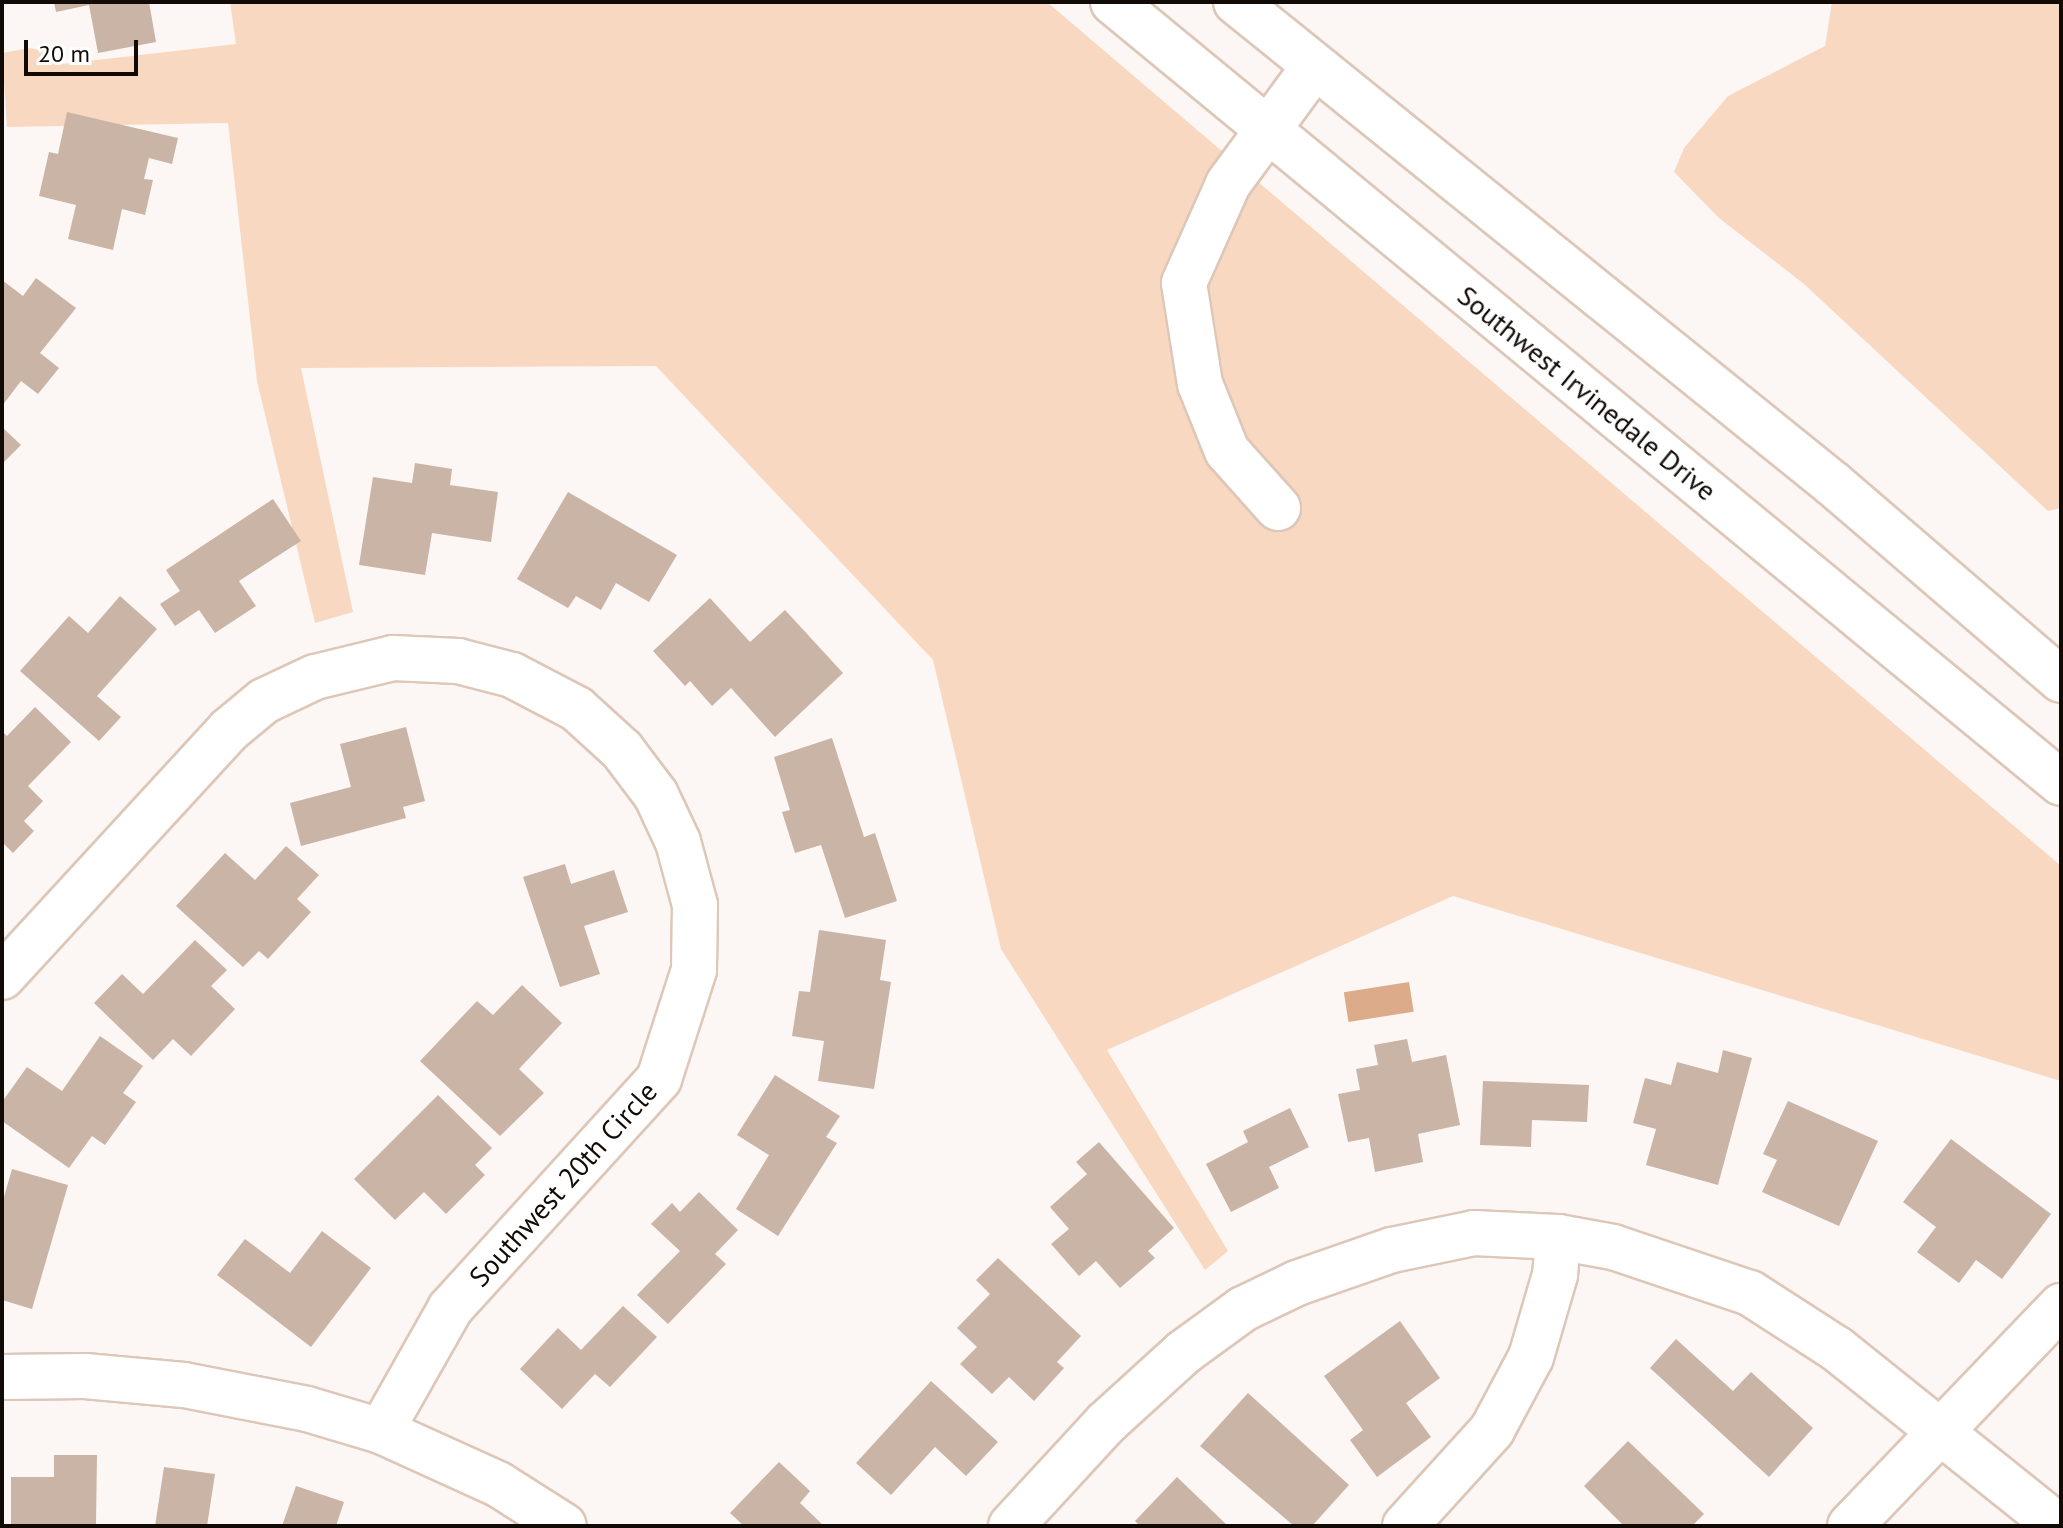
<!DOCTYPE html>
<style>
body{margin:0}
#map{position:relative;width:2063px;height:1528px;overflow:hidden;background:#fcf7f4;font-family:"PT Sans",sans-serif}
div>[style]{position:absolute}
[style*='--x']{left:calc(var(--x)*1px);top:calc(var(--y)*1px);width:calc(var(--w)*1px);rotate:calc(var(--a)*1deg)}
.green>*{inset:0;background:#f9d8c1}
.water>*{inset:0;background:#dcac8a;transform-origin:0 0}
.building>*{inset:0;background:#c9b4a5}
.roads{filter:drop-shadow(2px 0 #ddc7b8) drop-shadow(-2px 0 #ddc7b8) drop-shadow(0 2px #ddc7b8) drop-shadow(0 -2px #ddc7b8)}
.minor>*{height:44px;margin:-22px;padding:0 22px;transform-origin:22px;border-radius:22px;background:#fff}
.major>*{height:44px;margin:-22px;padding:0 22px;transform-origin:22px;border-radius:22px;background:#fff}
span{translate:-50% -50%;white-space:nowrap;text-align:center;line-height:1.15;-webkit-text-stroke:8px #fff;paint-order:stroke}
.street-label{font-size:28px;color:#110a05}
.frame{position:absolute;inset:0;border:4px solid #110a05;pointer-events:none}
.scale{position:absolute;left:24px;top:40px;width:114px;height:36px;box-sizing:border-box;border:4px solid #110a05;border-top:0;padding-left:10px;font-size:24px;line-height:28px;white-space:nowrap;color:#110a05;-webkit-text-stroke:6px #fff;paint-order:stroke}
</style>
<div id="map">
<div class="green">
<div style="clip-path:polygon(230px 2px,1047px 2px,2061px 866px,2061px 1081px,1453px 896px,1107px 1050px,1228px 1251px,1205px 1270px,1001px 949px,933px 660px,656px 366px,301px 368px,353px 612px,315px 623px,257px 381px,228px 123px,7px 127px,2px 53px,30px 48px,48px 52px,62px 64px,236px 44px)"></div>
<div style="clip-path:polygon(1832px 2px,2061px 2px,2061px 508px,2048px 511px,1804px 284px,1719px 218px,1674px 172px,1684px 148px,1728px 96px,1825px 46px)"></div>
</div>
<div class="water">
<div style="left:1409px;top:982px;width:30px;height:66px;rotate:81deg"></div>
</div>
<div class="building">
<div style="clip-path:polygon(54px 2px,149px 2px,156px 42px,98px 53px,89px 5px,56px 12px)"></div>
<div style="clip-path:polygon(67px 112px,178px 138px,172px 164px,149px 158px,144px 179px,153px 180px,145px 215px,122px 209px,113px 250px,68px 239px,76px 205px,39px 196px,49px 152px,58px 154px)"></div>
<div style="clip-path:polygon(36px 278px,76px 308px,40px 353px,59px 368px,38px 394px,21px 381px,2px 406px,2px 280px,23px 296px)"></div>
<div style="clip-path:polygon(2px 427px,21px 445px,2px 464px)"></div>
<div style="clip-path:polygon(415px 463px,452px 469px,450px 485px,498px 492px,491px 542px,432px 533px,425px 575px,359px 565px,373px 477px,412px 483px)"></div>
<div style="clip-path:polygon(568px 492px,677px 555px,649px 602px,616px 583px,601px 610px,576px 596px,568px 608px,517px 579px)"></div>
<div style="clip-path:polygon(273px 499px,301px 541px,239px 581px,256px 606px,215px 633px,199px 610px,175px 626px,160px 604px,180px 591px,166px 570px)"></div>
<div style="clip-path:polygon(120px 596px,157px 629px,97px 696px,121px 717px,99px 741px,20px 671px,69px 616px,88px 633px)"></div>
<div style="clip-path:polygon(710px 598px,750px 642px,785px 610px,843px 673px,775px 737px,731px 688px,712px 706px,690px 681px,685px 686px,653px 651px)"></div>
<div style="clip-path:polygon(35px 707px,71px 742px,28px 786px,43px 801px,24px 821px,34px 831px,13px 853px,2px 842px,2px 731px,7px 736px)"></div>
<div style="clip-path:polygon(406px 727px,425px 801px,403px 807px,406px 818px,301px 846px,290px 803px,351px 787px,340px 744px)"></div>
<div style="clip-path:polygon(832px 738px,864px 837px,875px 833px,897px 901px,845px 918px,821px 845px,795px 853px,782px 812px,790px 810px,774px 757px)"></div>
<div style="clip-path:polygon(286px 846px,319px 875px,297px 899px,311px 912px,268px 959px,259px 951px,243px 967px,176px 906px,225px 853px,255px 880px)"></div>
<div style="clip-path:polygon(565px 864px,571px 884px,614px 870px,628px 912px,584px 926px,600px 974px,560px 987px,523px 877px)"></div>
<div style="clip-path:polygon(819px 930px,886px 940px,880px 980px,891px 982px,874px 1089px,818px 1081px,824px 1041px,792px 1036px,799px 991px,810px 992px)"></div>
<div style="clip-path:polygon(195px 940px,227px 970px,211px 986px,235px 1009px,191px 1056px,173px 1039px,153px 1060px,94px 1003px,122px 974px,143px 994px)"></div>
<div style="clip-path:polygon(522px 985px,562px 1023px,519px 1069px,544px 1093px,500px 1136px,420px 1061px,477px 1001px,493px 1015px)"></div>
<div style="clip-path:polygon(100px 1036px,143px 1066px,123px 1093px,136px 1102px,105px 1145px,92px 1136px,69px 1168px,2px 1121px,2px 1102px,27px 1067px,62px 1091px)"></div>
<div style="clip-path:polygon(1407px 1039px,1412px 1062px,1446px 1055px,1460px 1125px,1418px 1134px,1423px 1162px,1375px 1172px,1369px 1138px,1348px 1142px,1338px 1094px,1360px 1090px,1356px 1069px,1378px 1065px,1374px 1045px)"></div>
<div style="clip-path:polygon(1723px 1050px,1752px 1058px,1718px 1185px,1646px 1165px,1656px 1129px,1633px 1123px,1645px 1078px,1671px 1085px,1677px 1062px,1718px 1073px)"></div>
<div style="clip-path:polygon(775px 1075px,840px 1116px,826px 1137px,837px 1143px,778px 1236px,736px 1209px,769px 1155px,737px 1135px)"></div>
<div style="clip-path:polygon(1483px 1081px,1589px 1085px,1587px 1122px,1532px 1120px,1531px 1147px,1480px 1145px)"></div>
<div style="clip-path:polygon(438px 1095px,492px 1148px,475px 1165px,485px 1175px,446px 1214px,424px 1192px,395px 1220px,354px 1179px)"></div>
<div style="clip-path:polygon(1788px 1101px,1878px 1141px,1839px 1226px,1762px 1192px,1777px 1160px,1763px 1154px)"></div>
<div style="clip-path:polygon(1290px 1108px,1309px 1147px,1269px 1167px,1279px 1188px,1231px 1212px,1206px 1164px,1248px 1142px,1243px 1131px)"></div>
<div style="clip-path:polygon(1951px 1139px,2051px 1214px,2002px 1279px,1976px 1260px,1959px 1283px,1917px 1252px,1936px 1227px,1903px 1202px)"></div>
<div style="clip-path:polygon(1099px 1142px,1174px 1228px,1148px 1251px,1155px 1258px,1120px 1288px,1096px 1261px,1079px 1276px,1051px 1244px,1069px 1229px,1050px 1207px,1087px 1174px,1076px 1162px)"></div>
<div style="clip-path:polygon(12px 1169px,68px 1185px,32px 1309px,2px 1300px,2px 1204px)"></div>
<div style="clip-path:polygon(699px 1192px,738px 1230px,715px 1254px,726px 1264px,668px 1324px,637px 1295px,680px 1251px,651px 1224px,672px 1203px,680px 1212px)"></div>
<div style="clip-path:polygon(322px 1231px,371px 1268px,311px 1347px,217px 1275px,245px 1239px,290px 1273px)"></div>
<div style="clip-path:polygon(998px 1258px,1081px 1336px,1057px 1362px,1064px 1368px,1034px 1401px,1009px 1377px,992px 1394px,960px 1364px,977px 1347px,957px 1328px,990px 1294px,976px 1280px)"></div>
<div style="clip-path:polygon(623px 1306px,657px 1337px,610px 1387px,595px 1374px,562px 1409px,520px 1369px,558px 1328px,581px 1350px)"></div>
<div style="clip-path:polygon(1400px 1321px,1440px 1378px,1406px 1403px,1431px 1437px,1377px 1477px,1350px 1440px,1363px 1430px,1324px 1376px)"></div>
<div style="clip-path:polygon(1676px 1339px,1733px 1391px,1751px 1372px,1813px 1428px,1769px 1477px,1650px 1368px)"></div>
<div style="clip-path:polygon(931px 1381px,998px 1442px,966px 1476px,935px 1447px,891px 1495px,856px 1463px)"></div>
<div style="clip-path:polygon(1248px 1393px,1349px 1485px,1312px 1526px,1294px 1526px,1200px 1446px)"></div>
<div style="clip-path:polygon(1628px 1441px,1704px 1514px,1692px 1526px,1624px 1526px,1584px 1486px)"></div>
<div style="clip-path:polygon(54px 1455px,97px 1455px,96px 1524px,11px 1524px,11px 1477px,54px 1477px)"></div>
<div style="clip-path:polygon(779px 1462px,810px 1491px,800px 1503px,824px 1526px,744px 1526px,730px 1513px)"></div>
<div style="clip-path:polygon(164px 1467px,215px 1474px,207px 1526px,155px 1526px)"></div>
<div style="clip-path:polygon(1177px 1477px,1228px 1526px,1140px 1526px,1135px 1521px)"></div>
<div style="clip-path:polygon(296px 1486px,344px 1502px,336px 1526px,282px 1526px)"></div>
</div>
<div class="roads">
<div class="minor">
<div style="--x:1278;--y:508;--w:76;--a:-131.8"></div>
<div style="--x:1227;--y:451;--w:72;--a:-111.9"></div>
<div style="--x:1200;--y:384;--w:102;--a:-99"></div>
<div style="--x:1184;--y:283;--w:108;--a:-66"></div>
<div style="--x:1228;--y:184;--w:145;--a:-53.7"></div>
<div style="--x:2;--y:977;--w:335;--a:-47.4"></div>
<div style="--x:229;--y:730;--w:45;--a:-39.6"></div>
<div style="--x:264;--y:701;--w:56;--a:-25.2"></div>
<div style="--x:315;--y:677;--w:80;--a:-13.7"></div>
<div style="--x:393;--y:658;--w:65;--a:2.6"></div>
<div style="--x:458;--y:661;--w:56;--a:14.5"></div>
<div style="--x:512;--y:675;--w:73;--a:27.6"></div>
<div style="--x:577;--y:709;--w:61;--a:42.3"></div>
<div style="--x:622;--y:750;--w:56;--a:52.9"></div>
<div style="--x:656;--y:795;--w:52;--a:64.9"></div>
<div style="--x:678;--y:842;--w:65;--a:74.9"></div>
<div style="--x:695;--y:905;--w:65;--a:90.9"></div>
<div style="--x:694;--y:970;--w:114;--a:107.8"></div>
<div style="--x:659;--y:1079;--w:311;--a:132.3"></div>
<div style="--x:450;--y:1309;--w:140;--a:119.5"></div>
<div style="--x:2;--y:1377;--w:83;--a:-0.7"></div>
<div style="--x:85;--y:1376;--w:99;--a:5.2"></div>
<div style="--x:184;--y:1385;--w:125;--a:11"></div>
<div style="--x:307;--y:1409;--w:77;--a:16.6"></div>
<div style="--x:381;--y:1431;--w:128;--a:24.4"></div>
<div style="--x:498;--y:1484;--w:78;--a:32.5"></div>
<div style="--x:1011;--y:1526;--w:140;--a:-47.3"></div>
<div style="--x:1106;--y:1423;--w:105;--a:-42.3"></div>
<div style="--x:1184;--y:1352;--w:73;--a:-36.1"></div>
<div style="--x:1243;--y:1309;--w:60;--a:-25.7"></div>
<div style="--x:1297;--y:1283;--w:101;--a:-19.2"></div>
<div style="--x:1392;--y:1250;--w:84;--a:-11.7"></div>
<div style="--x:1474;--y:1233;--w:84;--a:2.7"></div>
<div style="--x:1558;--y:1237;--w:56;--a:10.3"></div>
<div style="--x:1613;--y:1247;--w:145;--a:18.6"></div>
<div style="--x:1750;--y:1293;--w:103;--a:32.8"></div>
<div style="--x:1837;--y:1349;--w:283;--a:38.7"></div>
<div style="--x:1405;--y:1526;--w:130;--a:-47.8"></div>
<div style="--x:1492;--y:1430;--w:83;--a:-61.9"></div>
<div style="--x:1531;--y:1357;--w:85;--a:-73.7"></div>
<div style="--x:1555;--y:1275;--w:38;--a:-85"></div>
<div style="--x:1850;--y:1526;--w:305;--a:-46.2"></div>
</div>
<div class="major">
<div style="--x:1113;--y:2;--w:1228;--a:39.48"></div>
<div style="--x:1236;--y:2;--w:766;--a:38.91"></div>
<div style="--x:1832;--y:483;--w:302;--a:40.7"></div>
</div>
</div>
<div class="street-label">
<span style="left:1587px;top:393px;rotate:39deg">Southwest Irvinedale Drive</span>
<span style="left:563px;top:1184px;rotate:-48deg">Southwest 20th Circle</span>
</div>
<div class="frame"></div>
<div class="scale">20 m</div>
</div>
